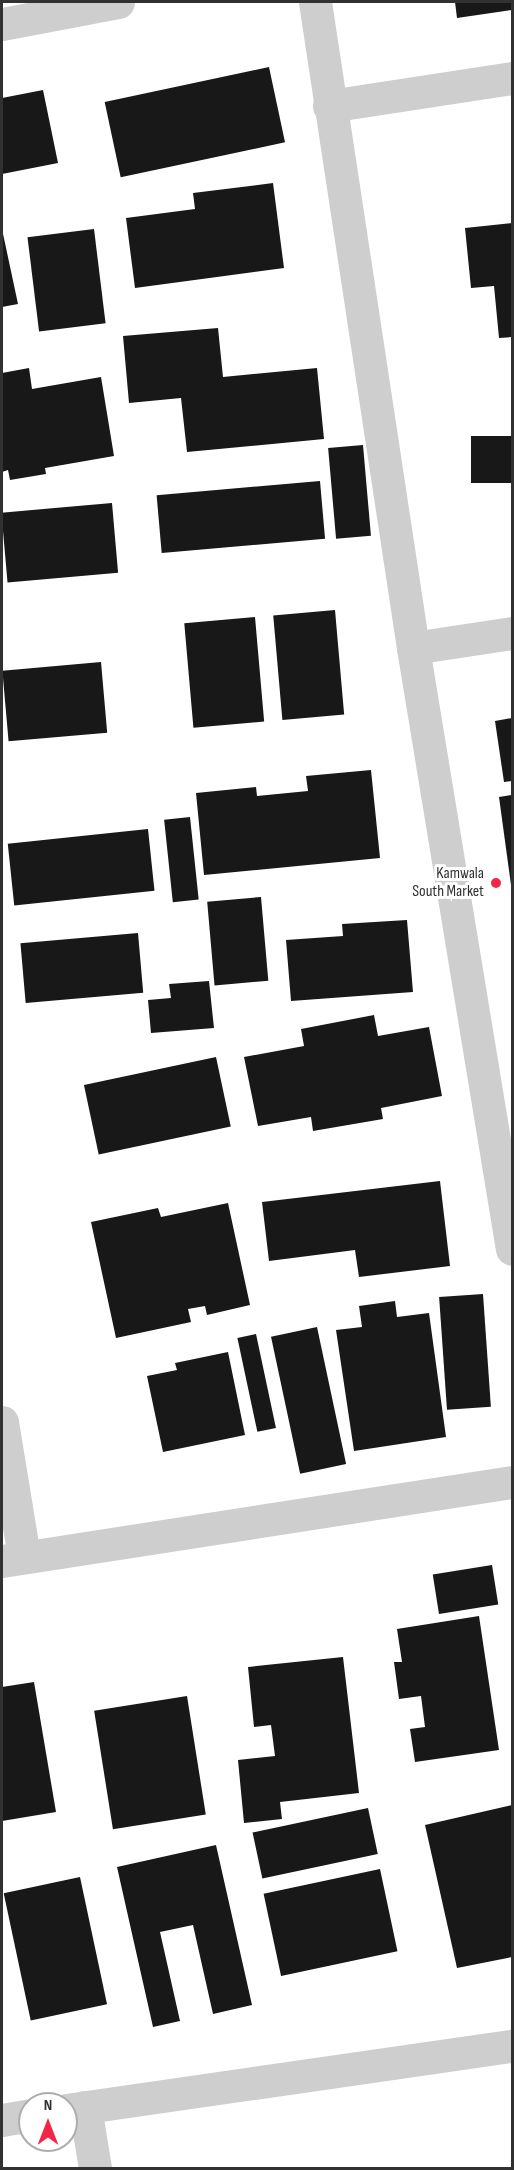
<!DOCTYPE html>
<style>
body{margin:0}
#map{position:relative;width:514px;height:2170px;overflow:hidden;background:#fff;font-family:"Sofia Sans Condensed",sans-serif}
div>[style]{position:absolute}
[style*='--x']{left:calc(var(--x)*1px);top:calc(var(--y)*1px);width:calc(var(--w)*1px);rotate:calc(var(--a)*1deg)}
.building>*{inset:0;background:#181818;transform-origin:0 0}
.minor>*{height:33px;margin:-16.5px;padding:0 16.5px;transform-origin:16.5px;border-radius:16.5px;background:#cecece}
.dots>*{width:16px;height:16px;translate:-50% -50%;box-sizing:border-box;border:3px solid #fff;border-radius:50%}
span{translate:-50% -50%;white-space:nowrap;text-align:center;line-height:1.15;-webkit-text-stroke:6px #fff;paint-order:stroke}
.poi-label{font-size:16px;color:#313131}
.right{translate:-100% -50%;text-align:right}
.frame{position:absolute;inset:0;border:3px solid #313131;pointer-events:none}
.north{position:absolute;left:18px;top:2092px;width:60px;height:60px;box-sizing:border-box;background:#fff;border:2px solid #adadad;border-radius:50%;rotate:0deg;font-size:16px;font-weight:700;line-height:24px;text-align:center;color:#313131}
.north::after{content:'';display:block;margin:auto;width:21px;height:27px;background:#f52547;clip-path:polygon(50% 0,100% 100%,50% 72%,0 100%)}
</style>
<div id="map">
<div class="building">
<div style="clip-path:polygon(455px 2px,512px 2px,512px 10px,457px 18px)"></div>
<div style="left:269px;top:67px;width:77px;height:168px;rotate:78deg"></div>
<div style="clip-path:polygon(43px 90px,58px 163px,2px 174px,2px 98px)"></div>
<div style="clip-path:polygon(273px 183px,284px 268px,135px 288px,126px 218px,195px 209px,193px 193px)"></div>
<div style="clip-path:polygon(512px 223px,512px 337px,499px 338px,494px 286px,471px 288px,465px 228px)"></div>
<div style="clip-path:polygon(2px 229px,18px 304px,2px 307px)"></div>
<div style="left:94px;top:229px;width:95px;height:67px;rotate:83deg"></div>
<div style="clip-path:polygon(218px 328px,223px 377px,317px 368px,324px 439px,187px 452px,181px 398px,129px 403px,123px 336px)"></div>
<div style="clip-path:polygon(29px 368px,32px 389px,101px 377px,114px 456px,45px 468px,46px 474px,10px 480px,8px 470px,2px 472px,2px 373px)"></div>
<div style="left:512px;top:436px;width:47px;height:41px;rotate:90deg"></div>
<div style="left:363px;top:445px;width:91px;height:35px;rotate:85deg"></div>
<div style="left:320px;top:481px;width:58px;height:164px;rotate:85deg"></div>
<div style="left:112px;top:503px;width:70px;height:111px;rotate:85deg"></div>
<div style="left:335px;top:610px;width:105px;height:62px;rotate:85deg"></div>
<div style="left:255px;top:617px;width:105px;height:71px;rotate:85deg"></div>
<div style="left:101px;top:662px;width:71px;height:99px;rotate:85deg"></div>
<div style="clip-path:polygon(512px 718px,512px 781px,504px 782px,495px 721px)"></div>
<div style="clip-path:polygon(371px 770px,380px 858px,204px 875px,196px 793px,256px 787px,257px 796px,308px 791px,306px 776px)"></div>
<div style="clip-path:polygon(512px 795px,512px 884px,511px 885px,499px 797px)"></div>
<div style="left:190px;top:817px;width:83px;height:26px;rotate:84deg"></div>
<div style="left:148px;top:829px;width:62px;height:141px;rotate:84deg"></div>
<div style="left:261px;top:897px;width:84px;height:54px;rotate:85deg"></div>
<div style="clip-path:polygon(407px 920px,413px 992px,291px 1001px,286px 940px,343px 936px,342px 924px)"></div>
<div style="left:138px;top:933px;width:60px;height:118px;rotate:85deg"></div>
<div style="clip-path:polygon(209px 981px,214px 1028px,151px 1033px,148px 1000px,171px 998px,169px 984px)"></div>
<div style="clip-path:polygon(374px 1015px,378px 1036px,429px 1027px,442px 1096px,381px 1108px,383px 1119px,313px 1131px,311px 1117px,258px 1126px,244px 1057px,304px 1046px,301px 1029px)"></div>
<div style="left:216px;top:1057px;width:71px;height:135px;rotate:78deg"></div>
<div style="clip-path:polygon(440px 1181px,450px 1266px,359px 1277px,355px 1250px,269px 1261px,262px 1202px)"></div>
<div style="clip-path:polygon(228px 1203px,250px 1305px,207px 1315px,205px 1306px,188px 1309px,191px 1322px,116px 1338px,91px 1222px,158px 1208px,161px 1217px)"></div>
<div style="left:483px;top:1294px;width:113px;height:44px;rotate:86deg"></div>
<div style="clip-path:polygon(395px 1301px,397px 1317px,429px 1313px,446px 1437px,354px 1451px,336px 1330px,362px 1327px,359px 1306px)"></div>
<div style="left:317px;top:1327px;width:140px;height:47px;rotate:78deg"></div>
<div style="left:256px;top:1334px;width:96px;height:19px;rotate:78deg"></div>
<div style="clip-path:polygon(228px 1352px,245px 1435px,163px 1452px,147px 1376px,177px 1370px,175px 1363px)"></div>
<div style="left:492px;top:1565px;width:40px;height:60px;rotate:81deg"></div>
<div style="clip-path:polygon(479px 1616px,499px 1750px,415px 1762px,410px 1729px,425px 1727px,421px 1696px,399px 1699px,394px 1662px,402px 1662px,397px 1629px)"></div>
<div style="clip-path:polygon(343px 1657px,359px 1793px,280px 1802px,282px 1819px,244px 1823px,238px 1760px,275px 1756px,271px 1725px,254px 1727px,248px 1667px)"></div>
<div style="clip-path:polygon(34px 1682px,56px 1812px,2px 1821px,2px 1687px)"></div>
<div style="left:187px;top:1696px;width:120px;height:94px;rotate:81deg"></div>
<div style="clip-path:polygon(512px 1805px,512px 1957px,457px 1968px,425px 1825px)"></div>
<div style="left:368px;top:1808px;width:47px;height:118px;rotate:78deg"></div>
<div style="clip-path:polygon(216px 1845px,252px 2005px,213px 2014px,193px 1925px,160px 1932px,180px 2021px,153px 2027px,117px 1867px)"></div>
<div style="left:380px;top:1869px;width:84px;height:119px;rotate:78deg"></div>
<div style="left:80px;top:1877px;width:130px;height:78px;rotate:78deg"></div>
</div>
<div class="minor">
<div style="--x:315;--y:2;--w:653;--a:81.37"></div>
<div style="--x:413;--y:648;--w:609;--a:80.65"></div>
<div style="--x:2;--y:24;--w:118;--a:-10.7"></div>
<div style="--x:329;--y:106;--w:185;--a:-8.7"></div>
<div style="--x:413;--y:648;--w:100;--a:-8.6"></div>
<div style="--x:2;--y:1422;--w:136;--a:80.7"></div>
<div style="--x:2;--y:1561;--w:516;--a:-8.81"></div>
<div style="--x:85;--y:2107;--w:62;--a:80.7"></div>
<div style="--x:66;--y:2110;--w:451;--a:-8.2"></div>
<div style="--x:2;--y:2120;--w:28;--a:-10"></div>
</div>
<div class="dots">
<div style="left:496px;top:883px;background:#f52547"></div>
</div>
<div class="poi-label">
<span class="right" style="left:484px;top:883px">Kamwala<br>South Market</span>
</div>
<div class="frame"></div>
<div class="north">N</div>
</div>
